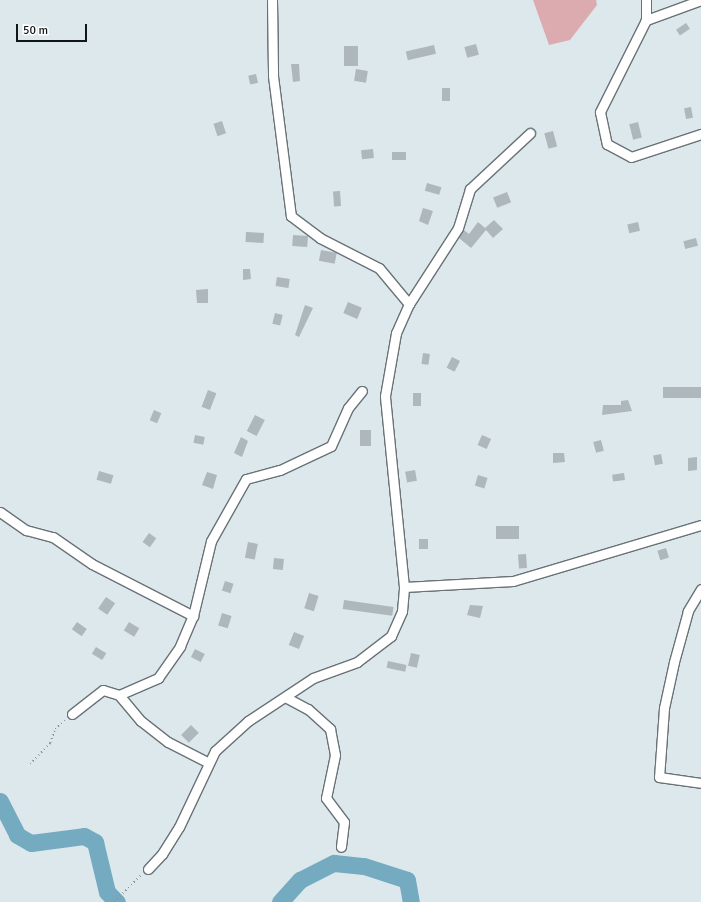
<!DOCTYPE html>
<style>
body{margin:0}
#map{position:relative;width:701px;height:902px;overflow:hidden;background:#dde8ec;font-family:Signika,sans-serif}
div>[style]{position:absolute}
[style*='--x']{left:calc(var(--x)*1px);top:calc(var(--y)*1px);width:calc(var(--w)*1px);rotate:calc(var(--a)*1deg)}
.green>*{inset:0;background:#dcabaf}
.river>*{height:17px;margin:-8.5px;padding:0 8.5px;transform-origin:8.5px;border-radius:8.5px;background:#74abc0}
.building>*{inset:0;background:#adb7bc;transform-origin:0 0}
.path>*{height:1.5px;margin-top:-0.75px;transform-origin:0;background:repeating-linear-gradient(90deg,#8c9497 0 1px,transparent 0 4px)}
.roads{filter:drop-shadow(1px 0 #697276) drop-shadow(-1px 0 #697276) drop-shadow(0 1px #697276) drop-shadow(0 -1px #697276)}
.street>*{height:9px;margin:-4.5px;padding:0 4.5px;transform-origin:4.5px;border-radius:4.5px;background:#fff}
span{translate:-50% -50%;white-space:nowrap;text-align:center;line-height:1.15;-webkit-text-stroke:4px #fff;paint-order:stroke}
.scale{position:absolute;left:16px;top:24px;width:71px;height:18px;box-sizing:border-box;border:2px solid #121617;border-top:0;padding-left:5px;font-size:12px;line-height:14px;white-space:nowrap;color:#121617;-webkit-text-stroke:3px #fff;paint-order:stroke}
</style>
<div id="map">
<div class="green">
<div style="clip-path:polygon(533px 0,596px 0,597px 5px,570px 40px,549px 45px)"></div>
</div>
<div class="river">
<div style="--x:0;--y:801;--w:38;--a:63"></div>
<div style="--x:17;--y:835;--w:16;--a:30"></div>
<div style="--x:31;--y:843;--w:53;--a:-7.5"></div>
<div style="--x:84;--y:836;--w:13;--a:29"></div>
<div style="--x:95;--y:842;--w:51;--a:76.5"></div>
<div style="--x:107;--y:892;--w:14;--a:45"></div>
<div style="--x:280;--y:902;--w:30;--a:-48"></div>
<div style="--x:300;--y:880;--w:38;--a:-27"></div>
<div style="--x:334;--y:863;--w:30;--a:6"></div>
<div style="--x:364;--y:866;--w:45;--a:18"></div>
<div style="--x:407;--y:880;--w:22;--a:80"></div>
</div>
<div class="building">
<div style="left:686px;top:23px;width:7px;height:12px;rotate:56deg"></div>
<div style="left:476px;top:44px;width:11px;height:12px;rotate:75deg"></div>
<div style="left:434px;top:45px;width:9px;height:29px;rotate:77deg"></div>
<div style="left:344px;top:46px;width:14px;height:20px"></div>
<div style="clip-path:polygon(291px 64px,299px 64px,300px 81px,293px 82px)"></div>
<div style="left:356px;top:69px;width:12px;height:12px;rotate:9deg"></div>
<div style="left:256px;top:74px;width:9px;height:8px;rotate:77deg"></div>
<div style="left:442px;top:88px;width:8px;height:13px"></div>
<div style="left:691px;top:107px;width:11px;height:7px;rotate:80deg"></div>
<div style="left:222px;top:121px;width:13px;height:9px;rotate:72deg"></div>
<div style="left:638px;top:122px;width:16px;height:9px;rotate:76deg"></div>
<div style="left:553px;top:131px;width:16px;height:9px;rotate:75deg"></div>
<div style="left:373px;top:149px;width:9px;height:12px;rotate:84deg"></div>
<div style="left:406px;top:152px;width:8px;height:14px;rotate:90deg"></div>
<div style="left:427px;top:183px;width:15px;height:8px;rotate:16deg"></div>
<div style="left:340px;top:191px;width:15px;height:7px;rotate:86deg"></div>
<div style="left:507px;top:192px;width:11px;height:15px;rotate:68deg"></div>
<div style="clip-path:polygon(423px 208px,433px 211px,428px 225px,419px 221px)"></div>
<div style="clip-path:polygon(494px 220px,503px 229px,493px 238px,486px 230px,471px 248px,459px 238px,464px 230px,469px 234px,478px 222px,485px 228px)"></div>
<div style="left:638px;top:222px;width:9px;height:11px;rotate:77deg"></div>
<div style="left:246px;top:232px;width:18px;height:10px;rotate:3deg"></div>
<div style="left:293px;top:235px;width:15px;height:11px;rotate:4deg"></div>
<div style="left:696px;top:238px;width:8px;height:13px;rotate:76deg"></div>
<div style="left:321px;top:250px;width:16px;height:11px;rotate:11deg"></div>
<div style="clip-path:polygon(243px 269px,250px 269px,251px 279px,243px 280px)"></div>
<div style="left:277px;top:277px;width:13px;height:9px;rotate:9deg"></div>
<div style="clip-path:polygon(208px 289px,208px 303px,197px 303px,196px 290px)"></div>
<div style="left:348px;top:302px;width:15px;height:12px;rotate:23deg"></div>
<div style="clip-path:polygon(305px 305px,313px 308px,299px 337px,295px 335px)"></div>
<div style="left:275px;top:313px;width:8px;height:11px;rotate:14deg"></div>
<div style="left:423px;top:353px;width:7px;height:11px;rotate:8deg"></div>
<div style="left:452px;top:357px;width:9px;height:12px;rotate:27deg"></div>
<div style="left:663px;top:387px;width:38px;height:11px"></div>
<div style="left:208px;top:390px;width:9px;height:18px;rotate:21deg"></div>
<div style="left:413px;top:393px;width:8px;height:13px"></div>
<div style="clip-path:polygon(628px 400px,632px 411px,602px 415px,603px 405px,621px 405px,621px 401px)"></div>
<div style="left:154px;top:410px;width:8px;height:11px;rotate:23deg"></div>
<div style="left:255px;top:415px;width:11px;height:18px;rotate:27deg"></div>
<div style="left:360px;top:430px;width:11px;height:16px"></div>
<div style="left:195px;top:435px;width:10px;height:8px;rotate:11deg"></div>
<div style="left:482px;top:435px;width:10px;height:11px;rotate:24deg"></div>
<div style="clip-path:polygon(241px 437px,248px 441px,242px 457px,234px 453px)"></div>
<div style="left:601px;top:440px;width:11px;height:8px;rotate:75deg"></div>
<div style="clip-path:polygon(553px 453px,564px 453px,565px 462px,553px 463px)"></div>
<div style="left:661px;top:454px;width:10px;height:8px;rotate:79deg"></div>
<div style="clip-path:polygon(697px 457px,697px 470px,688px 471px,688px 458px)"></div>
<div style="left:415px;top:470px;width:11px;height:10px;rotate:80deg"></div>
<div style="left:99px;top:471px;width:15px;height:9px;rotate:16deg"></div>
<div style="clip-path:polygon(207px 472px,217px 475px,213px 489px,202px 485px)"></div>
<div style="left:624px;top:473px;width:7px;height:12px;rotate:82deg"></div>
<div style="left:478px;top:475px;width:10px;height:11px;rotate:17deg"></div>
<div style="left:496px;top:526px;width:23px;height:13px"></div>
<div style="left:149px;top:533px;width:9px;height:11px;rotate:36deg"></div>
<div style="left:419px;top:539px;width:9px;height:10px"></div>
<div style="left:248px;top:542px;width:10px;height:16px;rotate:11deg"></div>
<div style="left:666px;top:548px;width:10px;height:9px;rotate:73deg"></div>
<div style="left:526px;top:554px;width:14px;height:8px;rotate:86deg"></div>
<div style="left:274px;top:558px;width:10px;height:11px;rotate:6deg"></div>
<div style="left:225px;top:581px;width:9px;height:10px;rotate:18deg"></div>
<div style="left:309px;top:593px;width:10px;height:16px;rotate:17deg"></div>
<div style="left:106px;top:597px;width:11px;height:14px;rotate:34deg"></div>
<div style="left:344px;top:600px;width:50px;height:9px;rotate:8deg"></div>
<div style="clip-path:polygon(470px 605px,483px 606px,480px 618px,467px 615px)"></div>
<div style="left:222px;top:613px;width:10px;height:13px;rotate:17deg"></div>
<div style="left:77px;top:622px;width:12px;height:9px;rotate:35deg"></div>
<div style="left:129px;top:622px;width:12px;height:10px;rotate:31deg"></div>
<div style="left:294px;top:632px;width:11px;height:14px;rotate:22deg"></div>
<div style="left:96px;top:647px;width:12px;height:8px;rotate:31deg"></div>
<div style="left:195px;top:649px;width:11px;height:9px;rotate:27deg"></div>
<div style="left:411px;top:653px;width:9px;height:13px;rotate:13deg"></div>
<div style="left:388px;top:661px;width:19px;height:7px;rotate:12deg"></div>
<div style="left:191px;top:725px;width:11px;height:14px;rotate:45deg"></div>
</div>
<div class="path">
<div style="--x:30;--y:764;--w:29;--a:-46"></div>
<div style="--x:50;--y:743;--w:15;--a:-70"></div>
<div style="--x:55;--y:729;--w:13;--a:-42"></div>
<div style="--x:114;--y:902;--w:38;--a:-45"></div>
</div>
<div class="roads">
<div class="street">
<div style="--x:272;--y:0;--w:76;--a:89.2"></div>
<div style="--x:273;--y:76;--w:141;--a:82.7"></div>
<div style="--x:291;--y:216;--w:36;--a:37"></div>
<div style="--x:320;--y:238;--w:66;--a:27"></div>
<div style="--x:379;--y:268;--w:47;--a:50.2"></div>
<div style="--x:701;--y:0;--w:59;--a:160"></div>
<div style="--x:646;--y:20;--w:103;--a:116.6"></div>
<div style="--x:600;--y:112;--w:33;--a:78"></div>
<div style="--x:607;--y:144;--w:27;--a:28"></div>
<div style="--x:631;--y:157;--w:74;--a:-18.2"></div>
<div style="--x:646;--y:20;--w:20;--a:-90"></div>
<div style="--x:0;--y:512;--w:32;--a:35"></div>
<div style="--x:26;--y:530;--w:28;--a:15"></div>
<div style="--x:53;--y:537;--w:47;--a:34.7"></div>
<div style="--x:92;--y:564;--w:114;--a:27.2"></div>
<div style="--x:404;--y:587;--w:109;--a:-3.2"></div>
<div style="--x:513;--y:581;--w:196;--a:-16.6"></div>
<div style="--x:701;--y:589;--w:26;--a:121"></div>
<div style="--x:688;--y:611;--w:53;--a:105.4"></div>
<div style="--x:674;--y:662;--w:47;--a:102.3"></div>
<div style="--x:664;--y:708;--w:69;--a:94.1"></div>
<div style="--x:659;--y:777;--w:42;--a:8.1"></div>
<div style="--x:119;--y:695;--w:43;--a:-23.6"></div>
<div style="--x:158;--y:678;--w:39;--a:-55"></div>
<div style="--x:180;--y:646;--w:33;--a:-67"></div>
<div style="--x:193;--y:616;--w:77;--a:-76.5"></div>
<div style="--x:211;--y:541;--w:71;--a:-60.6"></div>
<div style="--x:246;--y:479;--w:35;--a:-15"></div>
<div style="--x:280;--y:470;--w:56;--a:-25.2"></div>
<div style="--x:331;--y:446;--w:42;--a:-65.9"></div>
<div style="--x:348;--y:408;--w:22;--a:-51"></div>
<div style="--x:285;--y:697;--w:26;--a:28"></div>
<div style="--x:308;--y:709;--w:30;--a:42"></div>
<div style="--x:330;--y:729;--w:26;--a:79"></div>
<div style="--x:335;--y:755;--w:44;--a:101.8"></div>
<div style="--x:326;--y:798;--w:30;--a:53"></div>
<div style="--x:344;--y:822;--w:25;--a:97"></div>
<div style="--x:72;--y:714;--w:39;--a:-38"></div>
<div style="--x:103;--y:690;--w:17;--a:17"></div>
<div style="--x:119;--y:695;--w:34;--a:50"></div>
<div style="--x:141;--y:721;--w:34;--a:38"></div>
<div style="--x:168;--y:742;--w:44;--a:27.1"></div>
<div style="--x:148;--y:869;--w:21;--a:-47"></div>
<div style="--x:162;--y:854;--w:32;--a:-58"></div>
<div style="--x:179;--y:827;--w:84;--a:-64.7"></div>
<div style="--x:215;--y:751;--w:45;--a:-42.3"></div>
<div style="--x:248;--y:721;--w:78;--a:-33.5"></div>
<div style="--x:313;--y:678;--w:47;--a:-20"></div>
<div style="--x:357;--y:662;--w:43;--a:-37.4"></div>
<div style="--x:391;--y:636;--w:27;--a:-66"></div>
<div style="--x:402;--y:611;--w:24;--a:-85"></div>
<div style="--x:404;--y:587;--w:192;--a:-95.7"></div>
<div style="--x:385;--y:396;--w:64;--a:-80.1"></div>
<div style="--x:396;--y:333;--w:32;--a:-66"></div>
<div style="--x:409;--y:304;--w:90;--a:-57.2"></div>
<div style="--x:458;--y:228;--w:41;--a:-72.9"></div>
<div style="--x:470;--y:189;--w:82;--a:-43"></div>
</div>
</div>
<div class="scale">50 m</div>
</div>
